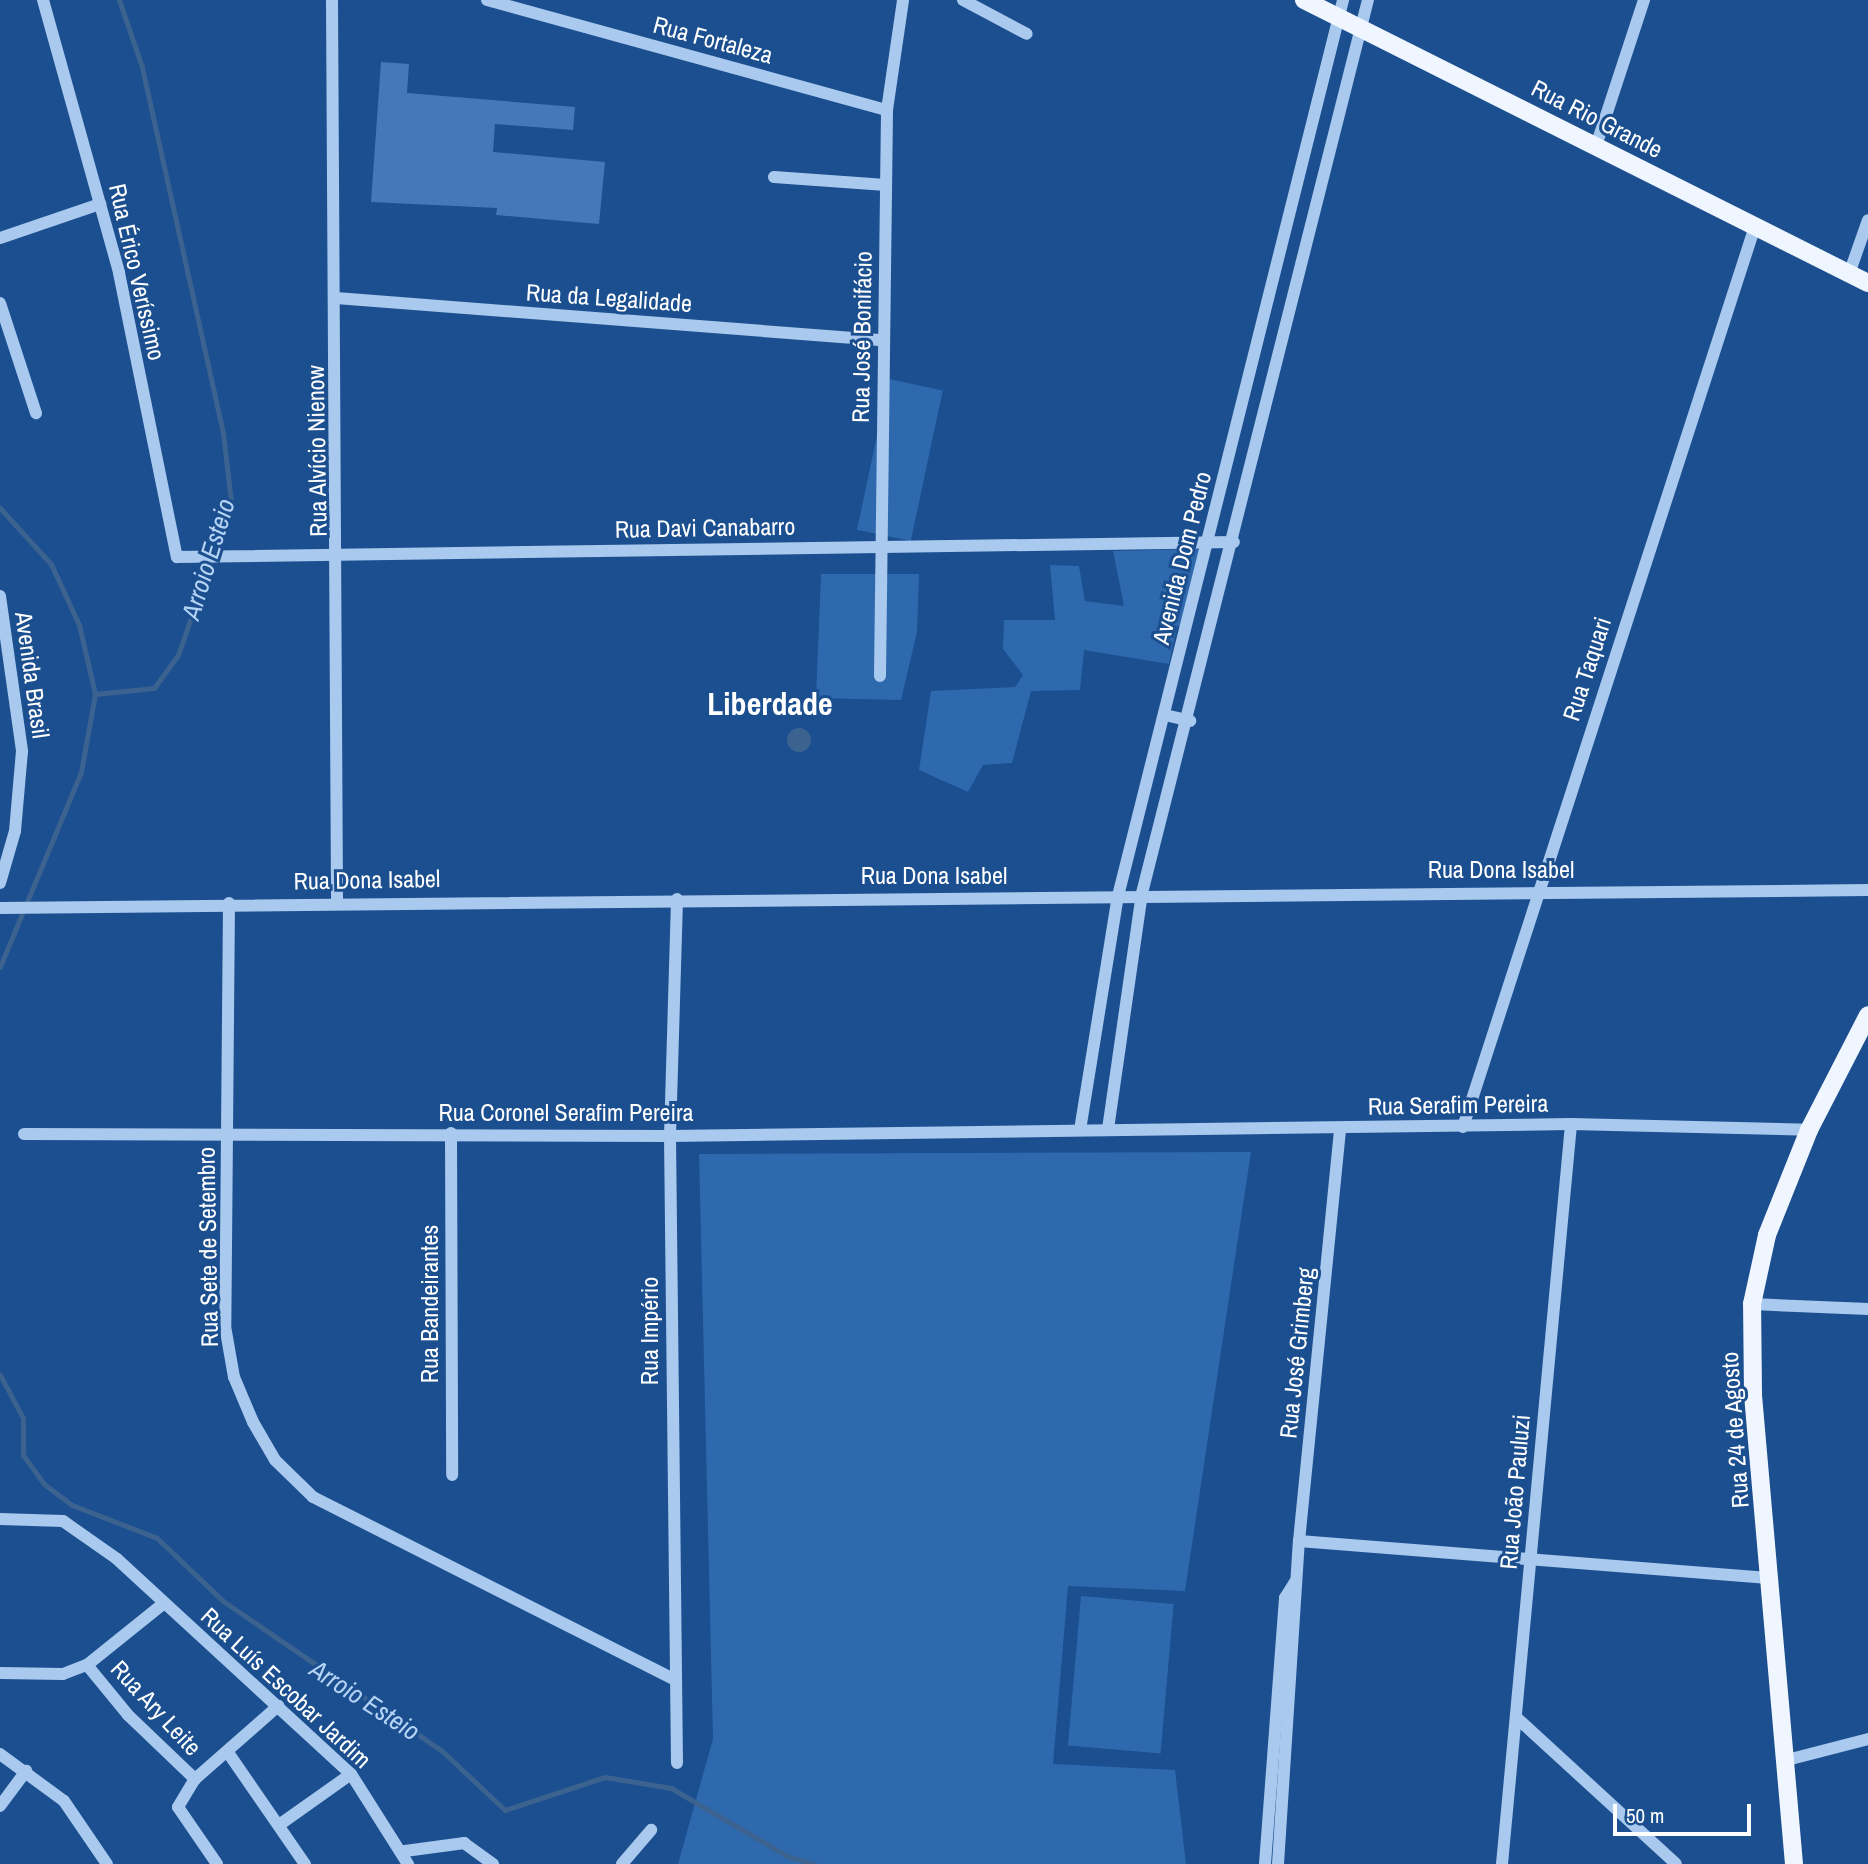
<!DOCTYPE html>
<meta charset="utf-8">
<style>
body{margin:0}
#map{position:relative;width:1868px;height:1864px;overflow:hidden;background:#1b4f8f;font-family:"Archivo Narrow",sans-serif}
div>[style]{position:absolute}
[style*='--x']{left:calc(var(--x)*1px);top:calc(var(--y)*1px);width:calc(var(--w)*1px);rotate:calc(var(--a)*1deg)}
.green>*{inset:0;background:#2e69ad;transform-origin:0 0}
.water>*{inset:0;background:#3c6290}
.round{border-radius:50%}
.stream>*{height:5px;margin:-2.5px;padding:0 2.5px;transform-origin:2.5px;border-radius:2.5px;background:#3c6290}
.building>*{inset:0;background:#4478b7}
.minor>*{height:12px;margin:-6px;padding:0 6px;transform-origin:6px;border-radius:6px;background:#a9c9ee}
.major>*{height:18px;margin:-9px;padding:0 9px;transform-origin:9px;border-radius:9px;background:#f0f6ff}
span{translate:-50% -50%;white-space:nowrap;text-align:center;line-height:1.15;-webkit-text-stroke:6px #1b4f8f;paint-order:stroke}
.street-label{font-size:24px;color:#fff}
.water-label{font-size:26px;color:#b5d3f5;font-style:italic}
.district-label{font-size:32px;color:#fff;font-weight:700}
.scale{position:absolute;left:1613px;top:1804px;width:138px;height:32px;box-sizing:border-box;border:4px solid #fff;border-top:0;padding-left:9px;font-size:21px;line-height:24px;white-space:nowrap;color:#fff;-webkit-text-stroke:5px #1b4f8f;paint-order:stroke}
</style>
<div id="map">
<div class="green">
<div style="left:889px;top:379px;width:55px;height:154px;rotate:12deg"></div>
<div style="clip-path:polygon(1205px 549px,1186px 628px,1177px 626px,1169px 664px,1084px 650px,1080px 690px,1031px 691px,1012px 763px,983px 765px,968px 792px,919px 770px,931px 691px,1015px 687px,1023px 675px,1003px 649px,1004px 620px,1055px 620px,1050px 565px,1079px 566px,1085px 601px,1124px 606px,1113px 551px)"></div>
<div style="clip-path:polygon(821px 574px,919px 574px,917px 632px,901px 700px,816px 698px)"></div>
<div style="clip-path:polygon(1251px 1152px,1185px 1591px,1068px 1586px,1053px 1764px,1175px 1770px,1186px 1864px,678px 1864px,713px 1739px,699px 1154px)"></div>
<div style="left:1081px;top:1596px;width:93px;height:150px;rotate:5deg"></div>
</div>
<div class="water">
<div class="round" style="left:787px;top:728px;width:24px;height:24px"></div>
</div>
<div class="stream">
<div style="--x:0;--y:508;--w:76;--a:47.7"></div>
<div style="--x:51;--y:564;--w:67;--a:65.3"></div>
<div style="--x:79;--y:625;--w:71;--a:76.9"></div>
<div style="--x:95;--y:694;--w:79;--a:100.2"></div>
<div style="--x:81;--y:772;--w:211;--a:112.6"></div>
<div style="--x:95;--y:694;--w:59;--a:-5.8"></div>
<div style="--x:154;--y:688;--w:41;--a:-54"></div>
<div style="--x:178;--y:655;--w:162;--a:-70.9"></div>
<div style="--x:231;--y:502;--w:69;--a:-96.6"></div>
<div style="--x:223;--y:433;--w:375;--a:-102.5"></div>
<div style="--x:142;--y:67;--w:71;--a:-108.9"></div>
<div style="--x:0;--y:1375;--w:49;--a:61.9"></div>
<div style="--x:23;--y:1418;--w:37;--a:90"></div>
<div style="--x:23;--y:1455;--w:36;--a:54"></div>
<div style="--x:44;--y:1484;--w:35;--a:37"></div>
<div style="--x:72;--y:1505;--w:91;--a:21.2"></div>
<div style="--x:157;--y:1538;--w:91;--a:43.7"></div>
<div style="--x:223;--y:1601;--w:264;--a:34.4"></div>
<div style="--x:441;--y:1750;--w:88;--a:43.2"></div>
<div style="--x:505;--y:1810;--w:105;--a:-18.3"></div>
<div style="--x:605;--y:1777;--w:67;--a:9.5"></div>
<div style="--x:671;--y:1788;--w:134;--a:30.4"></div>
<div style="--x:787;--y:1856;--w:28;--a:17"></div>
</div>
<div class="building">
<div style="clip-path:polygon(381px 62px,409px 64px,407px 93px,575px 107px,573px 130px,495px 124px,493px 152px,605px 162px,599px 224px,496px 215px,497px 208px,371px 202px)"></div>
</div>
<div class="minor">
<div style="--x:43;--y:0;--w:283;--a:74.4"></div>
<div style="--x:119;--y:273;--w:290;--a:78.5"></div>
<div style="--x:177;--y:557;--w:1057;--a:-0.81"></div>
<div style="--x:332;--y:0;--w:901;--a:89.68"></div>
<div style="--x:487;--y:0;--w:415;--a:15.4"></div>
<div style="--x:963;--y:0;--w:72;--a:28"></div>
<div style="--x:1596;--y:146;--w:154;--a:-71.8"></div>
<div style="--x:774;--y:177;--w:112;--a:4.1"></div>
<div style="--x:0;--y:238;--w:106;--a:-18.8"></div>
<div style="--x:1849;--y:274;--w:57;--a:-70.6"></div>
<div style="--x:336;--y:298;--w:545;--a:4.42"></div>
<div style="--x:0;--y:303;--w:116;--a:71.9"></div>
<div style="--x:0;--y:596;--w:157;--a:81.9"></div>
<div style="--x:22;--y:751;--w:80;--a:95"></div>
<div style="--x:15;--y:831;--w:54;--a:106.1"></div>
<div style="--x:880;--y:676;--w:566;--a:-89.29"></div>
<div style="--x:887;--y:110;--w:111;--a:-81.7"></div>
<div style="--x:1165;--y:715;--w:26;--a:13"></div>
<div style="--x:229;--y:903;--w:423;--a:90.5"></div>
<div style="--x:225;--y:1326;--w:52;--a:80"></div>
<div style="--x:234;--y:1377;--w:49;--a:67.1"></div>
<div style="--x:253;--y:1422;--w:44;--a:59.9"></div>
<div style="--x:275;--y:1460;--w:53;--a:44.2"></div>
<div style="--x:313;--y:1497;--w:403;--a:26.8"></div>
<div style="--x:0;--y:908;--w:1868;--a:-0.55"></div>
<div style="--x:1463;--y:1127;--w:947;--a:-72.04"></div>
<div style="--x:1108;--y:1129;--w:238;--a:-81.8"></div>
<div style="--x:1142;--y:893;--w:921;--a:-75.8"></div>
<div style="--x:1080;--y:1130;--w:237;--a:-80.8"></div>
<div style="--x:1118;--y:896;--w:924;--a:-75.9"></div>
<div style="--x:451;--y:1133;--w:342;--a:89.8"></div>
<div style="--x:24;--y:1134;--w:646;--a:0.18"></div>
<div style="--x:670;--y:1136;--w:901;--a:-0.76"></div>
<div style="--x:1571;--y:1124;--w:238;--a:1.4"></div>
<div style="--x:1752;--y:1304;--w:116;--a:2.5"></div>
<div style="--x:0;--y:1519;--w:63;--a:1.8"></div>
<div style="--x:63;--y:1521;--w:66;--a:35.1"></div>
<div style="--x:117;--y:1559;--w:318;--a:42.6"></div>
<div style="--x:351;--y:1774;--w:107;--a:57.7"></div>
<div style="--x:1299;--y:1541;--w:474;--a:4.5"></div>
<div style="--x:87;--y:1665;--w:65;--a:50.6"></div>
<div style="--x:128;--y:1715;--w:93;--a:43.7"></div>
<div style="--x:0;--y:1673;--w:63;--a:0.9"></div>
<div style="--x:63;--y:1674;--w:26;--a:-21"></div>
<div style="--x:87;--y:1665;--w:99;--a:-38.8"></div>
<div style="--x:1518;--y:1719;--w:214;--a:42.5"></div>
<div style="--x:0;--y:1754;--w:79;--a:36.3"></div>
<div style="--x:64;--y:1801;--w:76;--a:55.7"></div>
<div style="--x:229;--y:1754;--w:134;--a:55.4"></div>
<div style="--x:1787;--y:1760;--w:84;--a:-14.5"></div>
<div style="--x:677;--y:1763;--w:627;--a:-90.64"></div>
<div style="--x:670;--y:1136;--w:237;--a:-88.3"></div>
<div style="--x:0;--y:1806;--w:44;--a:-53.4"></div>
<div style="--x:279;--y:1825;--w:88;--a:-35.3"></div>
<div style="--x:405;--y:1851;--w:60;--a:-7.7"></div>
<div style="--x:464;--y:1843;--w:36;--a:36"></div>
<div style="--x:217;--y:1864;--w:69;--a:-124.4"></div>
<div style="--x:178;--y:1807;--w:33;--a:-59"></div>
<div style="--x:195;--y:1779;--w:111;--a:-41.3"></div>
<div style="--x:622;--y:1864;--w:45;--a:-49.5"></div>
<div style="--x:1265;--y:1864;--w:267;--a:-85.7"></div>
<div style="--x:1285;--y:1598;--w:19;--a:-58"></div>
<div style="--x:1278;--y:1864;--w:324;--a:-86.3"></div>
<div style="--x:1299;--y:1541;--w:415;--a:-84.3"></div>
<div style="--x:1502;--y:1864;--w:743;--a:-84.67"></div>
</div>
<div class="major">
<div style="--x:1304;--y:0;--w:631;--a:26.65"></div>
<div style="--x:1794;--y:1864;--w:472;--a:-95"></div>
<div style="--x:1753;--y:1394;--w:90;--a:-90.6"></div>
<div style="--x:1752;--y:1304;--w:71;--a:-77.7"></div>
<div style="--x:1767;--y:1235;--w:113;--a:-68.2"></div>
<div style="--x:1809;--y:1130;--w:129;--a:-62.8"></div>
</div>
<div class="street-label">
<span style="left:713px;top:40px;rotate:15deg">Rua Fortaleza</span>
<span style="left:1597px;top:119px;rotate:27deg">Rua Rio Grande</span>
<span style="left:137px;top:272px;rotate:77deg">Rua Érico Veríssimo</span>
<span style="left:609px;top:298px;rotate:4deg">Rua da Legalidade</span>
<span style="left:862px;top:337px;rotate:-89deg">Rua José Bonifácio</span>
<span style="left:317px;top:451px;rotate:-91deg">Rua Alvício Nienow</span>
<span style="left:705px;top:528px;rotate:-1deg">Rua Davi Canabarro</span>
<span style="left:1182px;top:558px;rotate:-76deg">Avenida Dom Pedro</span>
<span style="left:1587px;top:669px;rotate:-72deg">Rua Taquari</span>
<span style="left:32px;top:675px;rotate:82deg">Avenida Brasil</span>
<span style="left:1501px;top:870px">Rua Dona Isabel</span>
<span style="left:934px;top:876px">Rua Dona Isabel</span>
<span style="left:367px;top:880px;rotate:-1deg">Rua Dona Isabel</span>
<span style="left:1458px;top:1105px;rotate:-1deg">Rua Serafim Pereira</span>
<span style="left:566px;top:1113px">Rua Coronel Serafim Pereira</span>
<span style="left:208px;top:1247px;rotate:-91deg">Rua Sete de Setembro</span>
<span style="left:430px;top:1304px;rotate:-90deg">Rua Bandeirantes</span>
<span style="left:650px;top:1331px;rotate:-90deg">Rua Império</span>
<span style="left:1297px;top:1353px;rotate:-84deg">Rua José Grimberg</span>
<span style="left:1735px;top:1430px;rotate:-94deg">Rua 24 de Agosto</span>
<span style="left:1515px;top:1492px;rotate:-85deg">Rua João Pauluzi</span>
<span style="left:286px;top:1688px;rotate:43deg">Rua Luís Escobar Jardim</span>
<span style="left:156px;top:1708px;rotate:47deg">Rua Ary Leite</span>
</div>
<div class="water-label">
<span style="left:208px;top:559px;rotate:-73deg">Arroio Esteio</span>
<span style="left:365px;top:1700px;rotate:33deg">Arroio Esteio</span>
</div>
<div class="district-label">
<span style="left:770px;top:704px">Liberdade</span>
</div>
<div class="scale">50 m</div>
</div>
